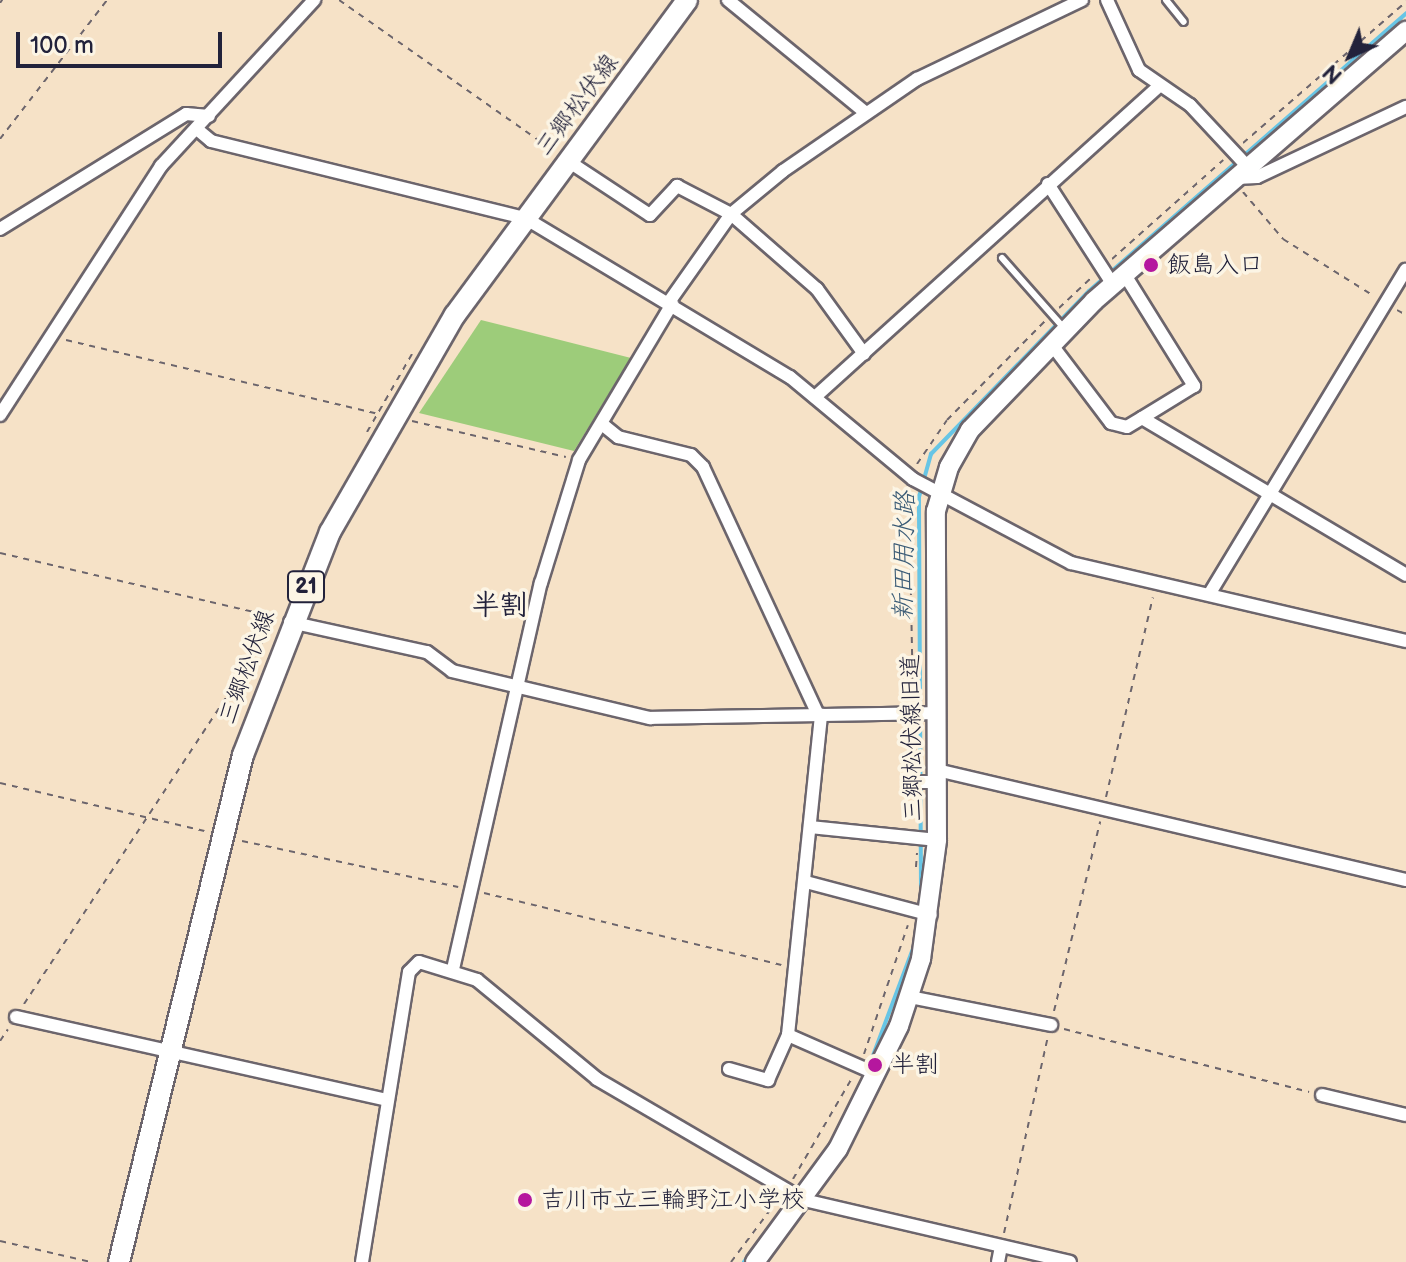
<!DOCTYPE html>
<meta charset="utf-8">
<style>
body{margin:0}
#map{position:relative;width:1406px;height:1262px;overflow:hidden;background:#f6e2c7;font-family:"Balsamiq Sans","Klee One",sans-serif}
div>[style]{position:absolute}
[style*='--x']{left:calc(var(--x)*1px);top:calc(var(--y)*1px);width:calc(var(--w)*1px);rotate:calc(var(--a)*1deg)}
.green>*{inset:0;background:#9dcc7a}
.stream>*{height:4px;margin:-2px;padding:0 2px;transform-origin:2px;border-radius:2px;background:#67c5e5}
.path>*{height:2px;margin-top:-1px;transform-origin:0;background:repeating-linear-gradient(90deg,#6c656c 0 6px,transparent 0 12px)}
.roads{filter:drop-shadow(2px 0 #6c656c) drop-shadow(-2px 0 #6c656c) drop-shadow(0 2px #6c656c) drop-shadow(0 -2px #6c656c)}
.lane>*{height:6px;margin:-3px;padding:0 3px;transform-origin:3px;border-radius:3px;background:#fff}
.street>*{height:12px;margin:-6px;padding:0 6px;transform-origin:6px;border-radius:6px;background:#fff}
.secondary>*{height:18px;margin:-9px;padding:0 9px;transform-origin:9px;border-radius:9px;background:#fff}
.primary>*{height:20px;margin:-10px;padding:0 10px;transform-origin:10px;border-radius:10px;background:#fff}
.dots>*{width:22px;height:22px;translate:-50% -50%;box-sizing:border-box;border:4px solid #fcf5e5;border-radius:50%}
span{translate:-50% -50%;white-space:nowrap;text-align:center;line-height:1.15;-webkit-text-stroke:7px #fcf5e5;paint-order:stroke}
.shield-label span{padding:2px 6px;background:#fcf5e5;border:2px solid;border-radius:6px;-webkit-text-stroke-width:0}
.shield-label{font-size:22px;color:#22223b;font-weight:700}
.street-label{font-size:24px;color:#22223b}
.poi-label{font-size:24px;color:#22223b}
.left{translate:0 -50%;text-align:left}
.water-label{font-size:26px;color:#3a5b76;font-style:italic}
.quarter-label{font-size:28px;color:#22223b;font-weight:700}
.north{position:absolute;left:1310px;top:16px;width:80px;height:80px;-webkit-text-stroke:6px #fcf5e5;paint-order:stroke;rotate:224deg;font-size:22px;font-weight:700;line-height:32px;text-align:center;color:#22223b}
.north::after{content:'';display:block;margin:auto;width:28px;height:36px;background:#22223b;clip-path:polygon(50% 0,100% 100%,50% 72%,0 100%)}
.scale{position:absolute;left:16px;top:32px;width:206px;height:36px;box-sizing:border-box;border:4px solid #22223b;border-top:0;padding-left:10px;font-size:24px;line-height:28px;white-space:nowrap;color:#22223b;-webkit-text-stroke:6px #fcf5e5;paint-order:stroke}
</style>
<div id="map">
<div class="green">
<div style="clip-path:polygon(481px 320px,631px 358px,574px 451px,419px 413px)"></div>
</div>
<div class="stream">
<div style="--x:921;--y:890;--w:393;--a:-90.3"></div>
<div style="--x:919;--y:497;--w:45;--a:-74.4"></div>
<div style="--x:931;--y:454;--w:227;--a:-45.9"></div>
<div style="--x:1089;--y:291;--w:422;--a:-41.2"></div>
<div style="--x:868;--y:1069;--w:134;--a:-69.5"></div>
<div style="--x:744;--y:1262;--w:26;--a:-54"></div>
</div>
<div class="path">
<div style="--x:339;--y:0;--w:263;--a:35.1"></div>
<div style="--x:0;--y:3;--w:4;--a:-56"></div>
<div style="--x:0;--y:139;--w:175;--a:-52.4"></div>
<div style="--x:1243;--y:143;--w:216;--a:-40.9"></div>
<div style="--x:1243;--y:192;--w:62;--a:49.6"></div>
<div style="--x:1283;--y:239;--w:107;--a:32.1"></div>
<div style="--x:1112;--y:259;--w:149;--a:-41.7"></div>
<div style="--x:1059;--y:308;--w:45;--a:-43.2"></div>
<div style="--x:1397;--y:310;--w:10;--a:29"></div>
<div style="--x:66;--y:340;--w:318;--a:13.3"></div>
<div style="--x:412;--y:421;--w:158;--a:13.2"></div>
<div style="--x:367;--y:432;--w:90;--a:-60"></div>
<div style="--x:917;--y:464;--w:53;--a:-55.7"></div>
<div style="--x:947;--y:420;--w:139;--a:-45.3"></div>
<div style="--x:909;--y:493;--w:206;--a:88.9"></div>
<div style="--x:0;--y:553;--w:286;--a:13.1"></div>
<div style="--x:914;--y:725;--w:42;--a:87.3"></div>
<div style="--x:0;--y:783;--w:210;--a:13.2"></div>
<div style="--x:917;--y:797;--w:26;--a:90"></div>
<div style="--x:1106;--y:797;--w:205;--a:-76.8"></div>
<div style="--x:242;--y:841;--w:221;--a:12"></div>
<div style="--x:916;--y:867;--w:14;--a:-86"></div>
<div style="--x:484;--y:893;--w:306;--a:13.6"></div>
<div style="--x:24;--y:1004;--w:454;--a:-56.6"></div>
<div style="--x:1054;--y:1011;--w:195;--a:-76.3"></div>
<div style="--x:1064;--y:1029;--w:253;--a:14.4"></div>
<div style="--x:0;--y:1041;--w:14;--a:-56"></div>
<div style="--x:864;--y:1054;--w:136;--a:-71.2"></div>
<div style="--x:793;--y:1179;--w:117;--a:-59.7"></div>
<div style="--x:1004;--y:1233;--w:202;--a:-77.4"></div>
<div style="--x:0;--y:1241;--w:93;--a:13"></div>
<div style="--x:731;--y:1262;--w:76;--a:-53"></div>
</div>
<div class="roads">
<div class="lane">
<div style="--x:1166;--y:0;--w:28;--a:51"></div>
<div style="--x:1002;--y:258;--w:92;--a:48.5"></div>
</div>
<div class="street">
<div style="--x:728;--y:0;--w:178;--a:39.3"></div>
<div style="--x:1107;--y:0;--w:77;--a:65.4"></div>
<div style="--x:1139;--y:70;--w:62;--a:34.5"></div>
<div style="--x:1190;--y:105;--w:86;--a:46.9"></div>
<div style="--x:198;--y:130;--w:17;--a:40"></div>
<div style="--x:211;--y:141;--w:323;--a:13.8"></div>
<div style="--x:525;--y:218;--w:309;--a:31"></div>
<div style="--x:790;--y:377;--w:160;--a:39.7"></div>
<div style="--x:913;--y:479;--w:179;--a:28"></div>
<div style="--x:1071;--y:563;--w:344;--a:13.1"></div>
<div style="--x:568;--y:161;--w:98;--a:33.4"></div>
<div style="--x:650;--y:215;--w:40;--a:-47"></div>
<div style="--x:677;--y:186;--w:61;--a:27.4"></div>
<div style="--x:731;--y:214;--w:114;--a:41.1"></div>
<div style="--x:817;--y:289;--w:80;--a:54.1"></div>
<div style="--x:1236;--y:178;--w:21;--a:-3"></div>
<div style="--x:1257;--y:177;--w:165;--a:-25.2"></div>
<div style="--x:1048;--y:184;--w:120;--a:57.2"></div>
<div style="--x:0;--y:229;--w:219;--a:-31.7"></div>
<div style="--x:186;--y:114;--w:23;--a:5"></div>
<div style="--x:1125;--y:275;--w:131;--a:58.1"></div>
<div style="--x:1194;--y:386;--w:61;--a:148.4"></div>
<div style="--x:1142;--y:418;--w:307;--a:30.7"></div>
<div style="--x:669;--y:302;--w:108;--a:-54.8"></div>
<div style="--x:731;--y:214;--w:67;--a:-39.6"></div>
<div style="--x:783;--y:171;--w:163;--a:-34.5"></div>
<div style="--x:917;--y:79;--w:183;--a:-25.6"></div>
<div style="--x:1052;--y:345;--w:98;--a:52.9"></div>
<div style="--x:1111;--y:423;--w:16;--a:14"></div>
<div style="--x:1127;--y:427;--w:17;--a:-31"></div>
<div style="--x:815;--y:397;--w:461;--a:-42.1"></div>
<div style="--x:0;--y:415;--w:297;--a:-57.1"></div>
<div style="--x:161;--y:166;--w:226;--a:-47.3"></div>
<div style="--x:602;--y:424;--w:21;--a:39"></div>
<div style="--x:618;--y:437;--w:75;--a:13.9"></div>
<div style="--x:691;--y:455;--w:17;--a:45"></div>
<div style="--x:703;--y:467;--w:273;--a:65.1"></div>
<div style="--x:1210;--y:593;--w:378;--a:-58.8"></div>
<div style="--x:290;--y:622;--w:140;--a:12.4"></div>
<div style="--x:427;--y:652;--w:31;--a:37"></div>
<div style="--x:452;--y:671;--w:204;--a:13.4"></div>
<div style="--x:650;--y:718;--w:285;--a:-1"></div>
<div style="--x:937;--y:770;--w:482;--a:13.2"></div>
<div style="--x:916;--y:782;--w:22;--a:0"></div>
<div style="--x:810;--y:827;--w:128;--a:5.8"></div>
<div style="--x:806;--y:882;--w:129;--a:14.8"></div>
<div style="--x:453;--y:969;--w:396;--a:-77.2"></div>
<div style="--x:541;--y:583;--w:129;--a:-72.8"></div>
<div style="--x:579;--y:460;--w:182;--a:-59.2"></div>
<div style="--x:910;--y:997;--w:144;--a:11.2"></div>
<div style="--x:16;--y:1017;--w:379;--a:12.6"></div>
<div style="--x:788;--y:1035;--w:97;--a:23.7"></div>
<div style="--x:729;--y:1069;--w:41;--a:15.8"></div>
<div style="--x:768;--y:1080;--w:49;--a:-66"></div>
<div style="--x:788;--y:1035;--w:322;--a:-84.1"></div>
<div style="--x:1322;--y:1095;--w:86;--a:13.4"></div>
<div style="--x:362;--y:1262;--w:294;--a:-80.8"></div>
<div style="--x:409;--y:972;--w:14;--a:-45"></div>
<div style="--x:419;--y:962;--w:61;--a:17.2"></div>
<div style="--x:477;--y:980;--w:156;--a:39.5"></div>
<div style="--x:597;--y:1079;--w:240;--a:30.3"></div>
<div style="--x:804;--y:1200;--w:273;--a:13.1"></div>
<div style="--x:998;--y:1262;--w:16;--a:-79"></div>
</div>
<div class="secondary">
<div style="--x:755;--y:1262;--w:140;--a:-53.7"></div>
<div style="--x:838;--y:1149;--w:137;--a:-63.6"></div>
<div style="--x:899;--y:1026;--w:71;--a:-71.8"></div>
<div style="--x:921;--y:959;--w:120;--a:-82.3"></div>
<div style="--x:937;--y:840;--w:329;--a:-90.2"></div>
<div style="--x:936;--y:511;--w:46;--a:-73.5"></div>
<div style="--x:949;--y:467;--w:43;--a:-60.4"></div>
<div style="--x:970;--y:430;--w:179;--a:-46.1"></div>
<div style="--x:1094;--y:301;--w:413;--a:-40.9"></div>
</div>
<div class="primary">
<div style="--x:119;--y:1262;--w:522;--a:-76.26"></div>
<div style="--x:243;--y:755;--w:239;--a:-68.7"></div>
<div style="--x:330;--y:532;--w:250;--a:-60.1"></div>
<div style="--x:455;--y:315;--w:391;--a:-53.6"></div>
</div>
</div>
<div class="dots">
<div style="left:1151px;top:265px;background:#b5179e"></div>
<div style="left:875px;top:1065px;background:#b5179e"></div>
<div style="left:525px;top:1200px;background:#b5179e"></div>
</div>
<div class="shield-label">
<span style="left:306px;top:587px">21</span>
</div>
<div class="street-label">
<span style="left:577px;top:105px;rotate:-53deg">三郷松伏線</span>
<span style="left:247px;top:667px;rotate:-70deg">三郷松伏線</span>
<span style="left:912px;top:738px;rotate:-91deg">三郷松伏線旧道</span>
</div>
<div class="poi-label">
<span class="left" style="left:1167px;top:265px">飯島入口</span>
<span class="left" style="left:891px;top:1065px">半割</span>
<span class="left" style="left:541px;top:1200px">吉川市立三輪野江小学校</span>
</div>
<div class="water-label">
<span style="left:905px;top:556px;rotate:-89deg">新田用水路</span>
</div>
<div class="quarter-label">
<span style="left:500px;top:606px">半割</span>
</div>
<div class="north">N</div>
<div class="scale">100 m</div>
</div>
